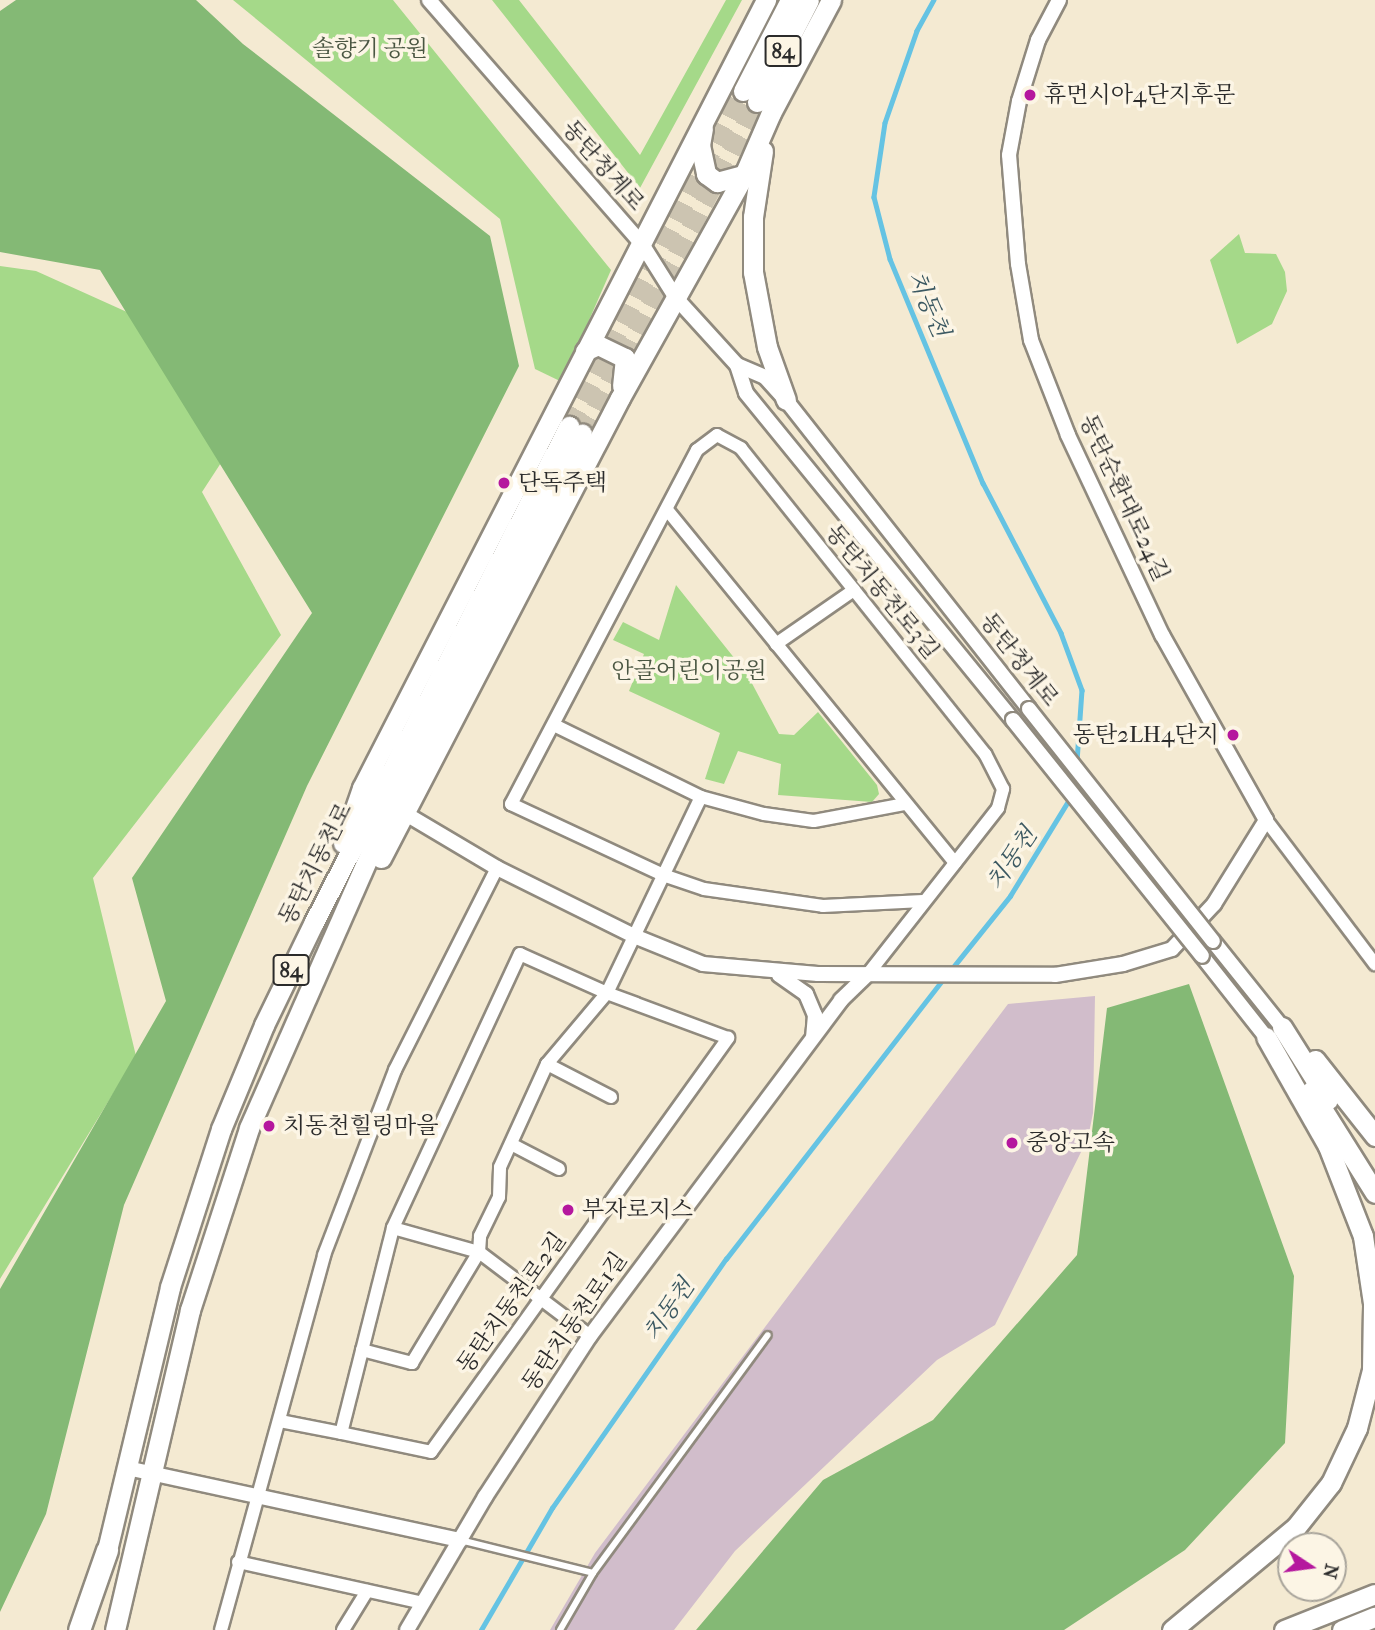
<!DOCTYPE html>
<meta charset="utf-8">
<style>
body{margin:0}
#map{position:relative;width:1375px;height:1630px;overflow:hidden;background:#f4ead2;font-family:"IM FELL French Canon","Noto Serif KR",serif}
div>[style]{position:absolute}
[style*='--x']{left:calc(var(--x)*1px);top:calc(var(--y)*1px);width:calc(var(--w)*1px);rotate:calc(var(--a)*1deg)}
.industrial>*{inset:0;background:#d1bdcb}
.green>*{inset:0;background:#a5d989}
.forest>*{inset:0;background:#84b975}
.stream>*{height:4.5px;margin:-2.25px;padding:0 2.25px;transform-origin:2.25px;border-radius:2.25px;background:#65c3e3}
.primary-tunnel>*{height:19px;margin-top:-9.5px;transform-origin:0;background:repeating-linear-gradient(90deg,#ccc4b1 0 19px,transparent 0 29px)}
.roads{filter:drop-shadow(2px 0 #908a7e) drop-shadow(-2px 0 #908a7e) drop-shadow(0 2px #908a7e) drop-shadow(0 -2px #908a7e)}
.service>*{height:6px;margin:-3px;padding:0 3px;transform-origin:3px;border-radius:3px;background:#fff}
.minor>*{height:12px;margin:-6px;padding:0 6px;transform-origin:6px;border-radius:6px;background:#fff}
.tertiary>*{height:14px;margin:-7px;padding:0 7px;transform-origin:7px;border-radius:7px;background:#fff}
.primary>*{height:19px;margin:-9.5px;padding:0 9.5px;transform-origin:9.5px;border-radius:9.5px;background:#fff}
.trunk>*{height:19px;margin:-9.5px;padding:0 9.5px;transform-origin:9.5px;border-radius:9.5px;background:#fff}
.motorway>*{height:21px;margin:-10.5px;padding:0 10.5px;transform-origin:10.5px;border-radius:10.5px;background:#fff}
.bridges{filter:drop-shadow(2px 0 #908a7e) drop-shadow(-2px 0 #908a7e) drop-shadow(0 2px #908a7e) drop-shadow(0 -2px #908a7e)}
.tertiary-bridge>*{height:14px;margin:-7px;padding:0 7px;transform-origin:7px;border-radius:7px;background:#fff}
.dots>*{width:19px;height:19px;translate:-50% -50%;box-sizing:border-box;border:4px solid #fcf5e5;border-radius:50%}
span{translate:-50% -50%;white-space:nowrap;text-align:center;line-height:1.15;-webkit-text-stroke:7px #fcf5e5;paint-order:stroke}
.shield-label span{padding:2px 5px;background:#fcf5e5;border:2px solid;border-radius:5px;-webkit-text-stroke-width:0}
.shield-label{font-size:21px;color:#2b2b2b;font-weight:700}
.park-label{font-size:23px;color:#4a5642}
.poi-label{font-size:23px;color:#2b2b2b}
.left{translate:0 -50%;text-align:left}
.right{translate:-100% -50%;text-align:right}
.street-label{font-size:23px;color:#2b2b2b}
.water-label{font-size:24px;color:#3c5962;font-style:italic}
.north{position:absolute;left:1277px;top:1532px;width:70px;height:70px;box-sizing:border-box;background:#fcf5e5;border:2px solid #a8a49b;border-radius:50%;rotate:103deg;font-size:19px;font-weight:700;line-height:28px;text-align:center;color:#2b2b2b}
.north::after{content:'';display:block;margin:auto;width:24px;height:32px;background:#b5179e;clip-path:polygon(50% 0,100% 100%,50% 72%,0 100%)}
</style>
<div id="map">
<div class="industrial">
<div style="clip-path:polygon(1095px 996px,1093px 1113px,1088px 1138px,995px 1325px,937px 1360px,735px 1551px,674px 1630px,550px 1630px,595px 1553px,1008px 1004px)"></div>
</div>
<div class="green">
<div style="clip-path:polygon(233px 0,393px 0,611px 270px,562px 382px,535px 369px,500px 219px)"></div>
<div style="clip-path:polygon(492px 0,519px 0,640px 155px,726px 0,742px 0,640px 188px)"></div>
<div style="clip-path:polygon(1239px 234px,1245px 253px,1276px 254px,1285px 272px,1287px 291px,1272px 324px,1237px 344px,1210px 260px)"></div>
<div style="clip-path:polygon(0 266px,36px 271px,209px 349px,245px 426px,202px 492px,281px 635px,93px 878px,136px 1056px,0 1279px)"></div>
<div style="clip-path:polygon(676px 585px,747px 674px,779px 734px,794px 735px,818px 712px,877px 785px,879px 794px,872px 802px,778px 795px,781px 764px,738px 751px,724px 784px,705px 779px,720px 733px,629px 691px,644px 654px,613px 640px,623px 622px,659px 640px)"></div>
</div>
<div class="forest">
<div style="clip-path:polygon(16px 0,196px 0,243px 44px,490px 236px,519px 366px,307px 786px,124px 1205px,46px 1514px,0 1612px,0 1289px,166px 1001px,132px 878px,312px 613px,100px 270px,0 252px,0 11px)"></div>
<div style="clip-path:polygon(1189px 984px,1294px 1276px,1285px 1443px,1185px 1550px,1064px 1630px,696px 1630px,823px 1480px,933px 1420px,1077px 1255px,1107px 1008px)"></div>
</div>
<div class="stream">
<div style="--x:934;--y:0;--w:35;--a:119"></div>
<div style="--x:917;--y:31;--w:97;--a:109.2"></div>
<div style="--x:885;--y:123;--w:75;--a:98.5"></div>
<div style="--x:874;--y:197;--w:64;--a:75.5"></div>
<div style="--x:890;--y:259;--w:243;--a:67.5"></div>
<div style="--x:983;--y:483;--w:169;--a:62.5"></div>
<div style="--x:1061;--y:633;--w:61;--a:69.8"></div>
<div style="--x:1082;--y:690;--w:72;--a:94"></div>
<div style="--x:950;--y:971;--w:96;--a:-51.3"></div>
<div style="--x:1010;--y:896;--w:115;--a:-58.5"></div>
<div style="--x:481;--y:1630;--w:141;--a:-59.8"></div>
<div style="--x:552;--y:1508;--w:304;--a:-55.1"></div>
<div style="--x:726;--y:1259;--w:356;--a:-52.2"></div>
</div>
<div class="primary-tunnel">
<div style="--x:569;--y:426;--w:377;--a:-62.6"></div>
<div style="--x:582;--y:434;--w:375;--a:-62.2"></div>
</div>
<div class="roads">
<div class="service">
<div style="--x:460;--y:1540;--w:137;--a:13.9"></div>
<div style="--x:560;--y:1630;--w:66;--a:-59.9"></div>
<div style="--x:593;--y:1573;--w:295;--a:-53.7"></div>
</div>
<div class="minor">
<div style="--x:668;--y:511;--w:454;--a:50.8"></div>
<div style="--x:776;--y:644;--w:95;--a:-34.7"></div>
<div style="--x:554;--y:725;--w:164;--a:26.1"></div>
<div style="--x:701;--y:797;--w:65;--a:15.1"></div>
<div style="--x:764;--y:814;--w:50;--a:8"></div>
<div style="--x:814;--y:821;--w:93;--a:-10.6"></div>
<div style="--x:1266;--y:820;--w:181;--a:52.9"></div>
<div style="--x:868;--y:974;--w:211;--a:-51.9"></div>
<div style="--x:998;--y:808;--w:20;--a:-75"></div>
<div style="--x:1003;--y:789;--w:39;--a:-117"></div>
<div style="--x:985;--y:754;--w:391;--a:-128.6"></div>
<div style="--x:741;--y:448;--w:27;--a:-152"></div>
<div style="--x:717;--y:435;--w:25;--a:143"></div>
<div style="--x:697;--y:450;--w:400;--a:117.7"></div>
<div style="--x:511;--y:804;--w:168;--a:25"></div>
<div style="--x:663;--y:875;--w:43;--a:18.9"></div>
<div style="--x:704;--y:889;--w:120;--a:8.1"></div>
<div style="--x:823;--y:906;--w:100;--a:-2.9"></div>
<div style="--x:547;--y:1064;--w:72;--a:27.3"></div>
<div style="--x:511;--y:1144;--w:54;--a:27.5"></div>
<div style="--x:393;--y:1228;--w:89;--a:15.6"></div>
<div style="--x:479;--y:1252;--w:139;--a:37.1"></div>
<div style="--x:362;--y:1350;--w:52;--a:14.6"></div>
<div style="--x:412;--y:1363;--w:130;--a:-58.9"></div>
<div style="--x:479;--y:1252;--w:16;--a:-86"></div>
<div style="--x:480;--y:1236;--w:43;--a:-64"></div>
<div style="--x:499;--y:1197;--w:30;--a:-88"></div>
<div style="--x:500;--y:1167;--w:113;--a:-65.5"></div>
<div style="--x:547;--y:1064;--w:93;--a:-49.8"></div>
<div style="--x:607;--y:993;--w:217;--a:-64.4"></div>
<div style="--x:280;--y:1421;--w:62;--a:11.1"></div>
<div style="--x:341;--y:1433;--w:92;--a:11.9"></div>
<div style="--x:431;--y:1452;--w:510;--a:-54.34"></div>
<div style="--x:728;--y:1038;--w:129;--a:-159.6"></div>
<div style="--x:607;--y:993;--w:95;--a:-155.9"></div>
<div style="--x:520;--y:954;--w:302;--a:114.9"></div>
<div style="--x:393;--y:1228;--w:211;--a:104.2"></div>
<div style="--x:238;--y:1562;--w:189;--a:12.5"></div>
<div style="--x:221;--y:1630;--w:389;--a:-74.6"></div>
<div style="--x:324;--y:1255;--w:198;--a:-69"></div>
<div style="--x:395;--y:1070;--w:226;--a:-63.2"></div>
<div style="--x:343;--y:1630;--w:46;--a:-58.4"></div>
</div>
<div class="tertiary">
<div style="--x:429;--y:0;--w:324;--a:48.9"></div>
<div style="--x:642;--y:244;--w:64;--a:57.8"></div>
<div style="--x:676;--y:298;--w:91;--a:47.7"></div>
<div style="--x:737;--y:365;--w:30;--a:23"></div>
<div style="--x:765;--y:377;--w:31;--a:48"></div>
<div style="--x:786;--y:400;--w:393;--a:51.8"></div>
<div style="--x:737;--y:365;--w:29;--a:72"></div>
<div style="--x:746;--y:393;--w:422;--a:50.8"></div>
<div style="--x:406;--y:814;--w:106;--a:30.7"></div>
<div style="--x:497;--y:868;--w:153;--a:26.4"></div>
<div style="--x:634;--y:936;--w:74;--a:22.1"></div>
<div style="--x:703;--y:964;--w:115;--a:5"></div>
<div style="--x:818;--y:974;--w:237;--a:0.2"></div>
<div style="--x:1055;--y:975;--w:69;--a:-9.2"></div>
<div style="--x:1123;--y:964;--w:51;--a:-17"></div>
<div style="--x:1172;--y:949;--w:62;--a:-47"></div>
<div style="--x:1214;--y:904;--w:99;--a:-58.2"></div>
<div style="--x:1266;--y:820;--w:212;--a:-119.3"></div>
<div style="--x:1162;--y:635;--w:221;--a:-115.2"></div>
<div style="--x:1068;--y:435;--w:102;--a:-111.3"></div>
<div style="--x:1031;--y:340;--w:77;--a:-99.7"></div>
<div style="--x:1018;--y:264;--w:109;--a:-94.7"></div>
<div style="--x:1009;--y:155;--w:55;--a:-79.5"></div>
<div style="--x:1019;--y:101;--w:64;--a:-72.7"></div>
<div style="--x:1038;--y:40;--w:45;--a:-62.3"></div>
<div style="--x:1213;--y:941;--w:110;--a:51.3"></div>
<div style="--x:1202;--y:956;--w:103;--a:51.7"></div>
<div style="--x:779;--y:975;--w:33;--a:35"></div>
<div style="--x:806;--y:994;--w:23;--a:67"></div>
<div style="--x:815;--y:1015;--w:21;--a:95"></div>
<div style="--x:127;--y:1468;--w:341;--a:12.2"></div>
<div style="--x:407;--y:1630;--w:154;--a:-59.6"></div>
<div style="--x:485;--y:1497;--w:192;--a:-56.9"></div>
<div style="--x:590;--y:1336;--w:419;--a:-53.2"></div>
<div style="--x:841;--y:1000;--w:37;--a:-44"></div>
</div>
<div class="primary">
<div style="--x:743;--y:91;--w:102;--a:-62.7"></div>
<div style="--x:757;--y:102;--w:114;--a:-63"></div>
<div style="--x:703;--y:128;--w:17;--a:100"></div>
<div style="--x:700;--y:145;--w:30;--a:78"></div>
<div style="--x:706;--y:174;--w:14;--a:36"></div>
<div style="--x:717;--y:182;--w:28;--a:-15"></div>
<div style="--x:763;--y:151;--w:67;--a:98.6"></div>
<div style="--x:753;--y:217;--w:55;--a:90"></div>
<div style="--x:753;--y:272;--w:76;--a:79.4"></div>
<div style="--x:767;--y:347;--w:56;--a:70.3"></div>
<div style="--x:585;--y:351;--w:14;--a:-25"></div>
<div style="--x:598;--y:345;--w:30;--a:26"></div>
<div style="--x:625;--y:358;--w:28;--a:96"></div>
<div style="--x:343;--y:843;--w:58;--a:-70.9"></div>
<div style="--x:362;--y:788;--w:886;--a:-62.86"></div>
<div style="--x:381;--y:858;--w:518;--a:-62.55"></div>
<div style="--x:620;--y:398;--w:255;--a:-60.9"></div>
<div style="--x:744;--y:175;--w:68;--a:-66.5"></div>
<div style="--x:771;--y:113;--w:128;--a:-62"></div>
<div style="--x:107;--y:1550;--w:270;--a:-76.5"></div>
<div style="--x:170;--y:1287;--w:166;--a:-72.1"></div>
<div style="--x:221;--y:1129;--w:113;--a:-67.5"></div>
<div style="--x:264;--y:1025;--w:114;--a:-64.1"></div>
<div style="--x:314;--y:922;--w:558;--a:-62.79"></div>
<div style="--x:115;--y:1630;--w:329;--a:-76.8"></div>
<div style="--x:190;--y:1310;--w:191;--a:-72"></div>
<div style="--x:249;--y:1128;--w:334;--a:-66.2"></div>
<div style="--x:384;--y:822;--w:436;--a:-63"></div>
</div>
<div class="trunk">
<div style="--x:1282;--y:1027;--w:86;--a:57.8"></div>
<div style="--x:1315;--y:1060;--w:97;--a:51.7"></div>
<div style="--x:1311;--y:1091;--w:120;--a:57.9"></div>
<div style="--x:1172;--y:1630;--w:161;--a:-39.7"></div>
<div style="--x:1296;--y:1527;--w:56;--a:-51.5"></div>
<div style="--x:1331;--y:1483;--w:61;--a:-64.7"></div>
<div style="--x:1357;--y:1428;--w:60;--a:-75.5"></div>
<div style="--x:1372;--y:1370;--w:67;--a:-89.1"></div>
<div style="--x:1373;--y:1303;--w:68;--a:-98.5"></div>
<div style="--x:1363;--y:1236;--w:97;--a:-111.3"></div>
<div style="--x:1328;--y:1146;--w:125;--a:-119.6"></div>
<div style="--x:1284;--y:1630;--w:98;--a:-21.6"></div>
<div style="--x:1342;--y:1630;--w:35;--a:-22"></div>
</div>
<div class="motorway">
<div style="--x:79;--y:1630;--w:85;--a:-70.7"></div>
</div>
</div>
<div class="bridges">
<div class="tertiary-bridge">
<div style="--x:1029;--y:709;--w:296;--a:51.6"></div>
<div style="--x:1013;--y:720;--w:302;--a:51.3"></div>
</div>
</div>
<div class="dots">
<div style="left:1030px;top:95px;background:#b5179e"></div>
<div style="left:504px;top:483px;background:#b5179e"></div>
<div style="left:1233px;top:735px;background:#b5179e"></div>
<div style="left:269px;top:1126px;background:#b5179e"></div>
<div style="left:1012px;top:1143px;background:#b5179e"></div>
<div style="left:568px;top:1210px;background:#b5179e"></div>
</div>
<div class="shield-label">
<span style="left:783px;top:51px">84</span>
<span style="left:291px;top:970px">84</span>
</div>
<div class="park-label">
<span style="left:370px;top:49px">솔향기 공원</span>
<span style="left:689px;top:671px">안골어린이공원</span>
</div>
<div class="poi-label">
<span class="left" style="left:1044px;top:95px">휴먼시아4단지후문</span>
<span class="left" style="left:518px;top:483px">단독주택</span>
<span class="right" style="left:1219px;top:735px">동탄2LH4단지</span>
<span class="left" style="left:283px;top:1126px">치동천힐링마을</span>
<span class="left" style="left:1026px;top:1143px">중앙고속</span>
<span class="left" style="left:582px;top:1210px">부자로지스</span>
</div>
<div class="street-label">
<span style="left:603px;top:166px;rotate:49deg">동탄청계로</span>
<span style="left:1124px;top:498px;rotate:65deg">동탄순환대로24길</span>
<span style="left:882px;top:592px;rotate:51deg">동탄치동천로3길</span>
<span style="left:1019px;top:660px;rotate:52deg">동탄청계로</span>
<span style="left:316px;top:864px;rotate:-63deg">동탄치동천로</span>
<span style="left:512px;top:1303px;rotate:-54deg">동탄치동천로2길</span>
<span style="left:575px;top:1322px;rotate:-55deg">동탄치동천로1길</span>
</div>
<div class="water-label">
<span style="left:928px;top:304px;rotate:67deg">치동천</span>
<span style="left:1012px;top:859px;rotate:-56deg">치동천</span>
<span style="left:669px;top:1310px;rotate:-55deg">치동천</span>
</div>
<div class="north">N</div>
</div>
